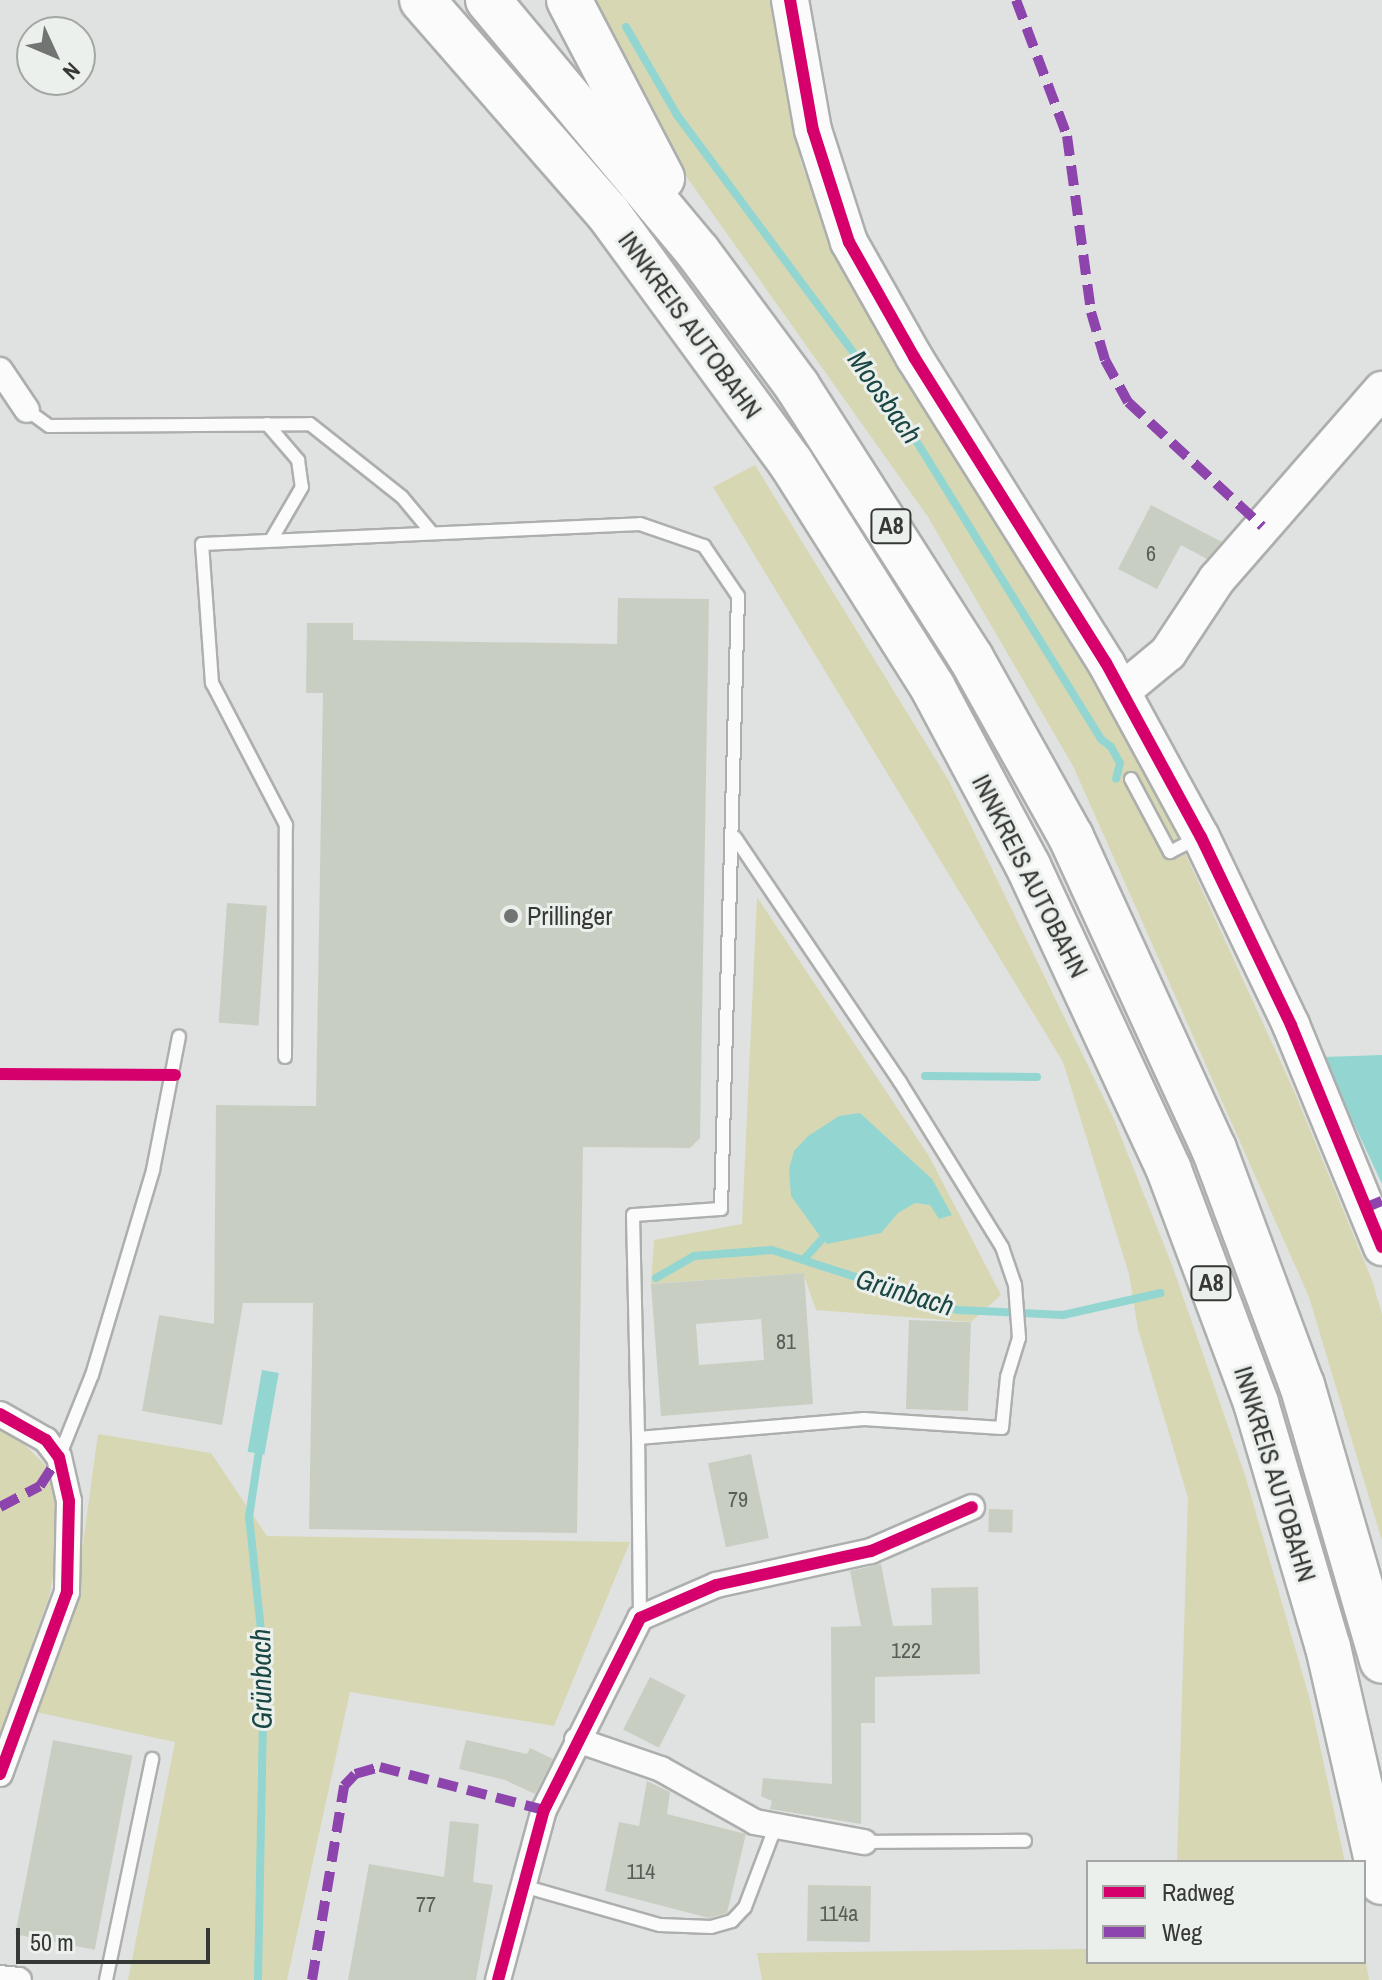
<!DOCTYPE html>
<meta charset="utf-8">
<style>
body{margin:0}
#map{position:relative;width:1382px;height:1980px;overflow:hidden;background:#dfe2e0;font-family:"Archivo Narrow",sans-serif}
div>[style]{position:absolute}
[style*='--x']{left:calc(var(--x)*1px);top:calc(var(--y)*1px);width:calc(var(--w)*1px);rotate:calc(var(--a)*1deg)}
.green>*{inset:0;background:#d7d8b3}
.water>*{inset:0;background:#93d6d1;transform-origin:0 0}
.stream>*{height:8px;margin:-4px;padding:0 4px;transform-origin:4px;border-radius:4px;background:#93d6d1}
.building>*{inset:0;background:#c8cfc2;transform-origin:0 0}
.roads{filter:drop-shadow(2px 0 #acafad) drop-shadow(-2px 0 #acafad) drop-shadow(0 2px #acafad) drop-shadow(0 -2px #acafad)}
.lane>*{height:12px;margin:-6px;padding:0 6px;transform-origin:6px;border-radius:6px;background:#fafbfa}
.street>*{height:24px;margin:-12px;padding:0 12px;transform-origin:12px;border-radius:12px;background:#fafbfa}
.secondary>*{height:36px;margin:-18px;padding:0 18px;transform-origin:18px;border-radius:18px;background:#fafbfa}
.highway>*{height:44px;margin:-22px;padding:0 22px;transform-origin:22px;border-radius:22px;background:#fafbfa}
.quiet>*{height:10px;margin-top:-5px;transform-origin:0;background:repeating-linear-gradient(90deg,#8e44ad 0 20px,transparent 0 30px)}
.cycleway>*{height:12px;margin:-6px;padding:0 6px;transform-origin:6px;border-radius:6px;background:#d6006c}
.dots>*{width:22px;height:22px;translate:-50% -50%;box-sizing:border-box;border:4px solid #ebf0ec;border-radius:50%}
span{translate:-50% -50%;white-space:nowrap;text-align:center;line-height:1.15;-webkit-text-stroke:6px #ebf0ec;paint-order:stroke}
.number-label{font-size:22px;color:#5a5e59}
.number-label span{-webkit-text-stroke-width:0}
.shield-label span{padding:2px 6px;background:#ebf0ec;border:2px solid;border-radius:6px;-webkit-text-stroke-width:0}
.shield-label{font-size:24px;color:#363836;font-weight:700}
.street-label{font-size:26px;color:#363836}
.poi-label{font-size:26px;color:#363836}
.left{translate:0 -50%;text-align:left}
.water-label{font-size:28px;color:#1a4643;font-style:italic}
.legend{position:absolute;left:1086px;top:1860px;width:280px;height:104px;box-sizing:border-box;background:#ebf0ec;border:2px solid #a3a6a3;margin:0;padding:10px 14px;list-style:none;font-size:24px;color:#363836}
.legend li{display:flex;align-items:center;gap:16px;height:40px}
.legend b{width:40px;border:2px solid #a3a6a3}
.north{position:absolute;left:16px;top:16px;width:80px;height:80px;box-sizing:border-box;background:#ebf0ec;border:2px solid #a3a6a3;border-radius:50%;rotate:134deg;font-size:22px;font-weight:700;line-height:32px;text-align:center;color:#363836}
.north::after{content:'';display:block;margin:auto;width:28px;height:36px;background:#717472;clip-path:polygon(50% 0,100% 100%,50% 72%,0 100%)}
.scale{position:absolute;left:16px;top:1928px;width:194px;height:36px;box-sizing:border-box;border:4px solid #363836;border-top:0;padding-left:10px;font-size:24px;line-height:28px;white-space:nowrap;color:#363836;-webkit-text-stroke:6px #ebf0ec;paint-order:stroke}
</style>
<div id="map">
<div class="green">
<div style="clip-path:polygon(583px 0,775px 0,801px 163px,837px 254px,1131px 735px,1294px 1091px,1372px 1280px,1382px 1314px,1382px 1541px,1309px 1297px,1073px 766px,928px 517px,676px 162px)"></div>
<div style="clip-path:polygon(755px 465px,949px 781px,1113px 1117px,1172px 1265px,1245px 1475px,1310px 1700px,1345px 1862px,1177px 1862px,1188px 1498px,1138px 1329px,1129px 1274px,1063px 1062px,713px 487px)"></div>
<div style="clip-path:polygon(757px 897px,929px 1156px,1001px 1295px,971px 1322px,816px 1310px,803px 1273px,651px 1284px,654px 1240px,742px 1224px)"></div>
<div style="clip-path:polygon(0 1430px,16px 1436px,48px 1468px,64px 1521px,49px 1597px,0 1736px)"></div>
<div style="clip-path:polygon(98px 1434px,211px 1453px,267px 1536px,630px 1542px,554px 1726px,350px 1692px,287px 1980px,128px 1980px,175px 1742px,36px 1712px,83px 1543px)"></div>
<div style="clip-path:polygon(1088px 1949px,1088px 1962px,1364px 1962px,1364px 1951px,1369px 1980px,762px 1980px,757px 1953px)"></div>
</div>
<div class="water">
<div style="clip-path:polygon(1382px 1055px,1382px 1184px,1323px 1057px)"></div>
<div style="clip-path:polygon(860px 1113px,932px 1179px,952px 1215px,939px 1219px,930px 1205px,915px 1203px,898px 1213px,881px 1233px,827px 1244px,822px 1239px,791px 1196px,789px 1169px,794px 1151px,808px 1136px,839px 1116px)"></div>
<div style="left:262px;top:1370px;width:17px;height:83px;rotate:10deg"></div>
</div>
<div class="stream">
<div style="--x:626;--y:27;--w:102;--a:59.9"></div>
<div style="--x:677;--y:115;--w:377;--a:53.4"></div>
<div style="--x:902;--y:418;--w:378;--a:58.2"></div>
<div style="--x:1101;--y:739;--w:13;--a:39"></div>
<div style="--x:1111;--y:747;--w:18;--a:61"></div>
<div style="--x:1120;--y:763;--w:16;--a:104"></div>
<div style="--x:925;--y:1076;--w:112;--a:0.5"></div>
<div style="--x:805;--y:1258;--w:25;--a:-48"></div>
<div style="--x:656;--y:1278;--w:44;--a:-30.1"></div>
<div style="--x:694;--y:1256;--w:78;--a:-4.4"></div>
<div style="--x:772;--y:1250;--w:195;--a:17.9"></div>
<div style="--x:958;--y:1310;--w:105;--a:2.7"></div>
<div style="--x:1063;--y:1315;--w:100;--a:-12.7"></div>
<div style="--x:258;--y:1980;--w:321;--a:-88.9"></div>
<div style="--x:264;--y:1659;--w:143;--a:-96"></div>
<div style="--x:249;--y:1517;--w:74;--a:-81.4"></div>
</div>
<div class="building">
<div style="clip-path:polygon(1151px 505px,1222px 542px,1207px 559px,1181px 545px,1157px 589px,1118px 569px)"></div>
<div style="clip-path:polygon(618px 598px,709px 599px,700px 1138px,690px 1148px,583px 1147px,577px 1533px,309px 1529px,313px 1303px,243px 1303px,222px 1425px,142px 1411px,159px 1315px,214px 1324px,216px 1105px,316px 1106px,323px 693px,306px 693px,307px 623px,353px 623px,353px 640px,617px 644px)"></div>
<div style="left:227px;top:903px;width:40px;height:120px;rotate:4deg"></div>
<div style="clip-path:polygon(evenodd,804px 1273px,813px 1404px,661px 1416px,651px 1284px,804px 1273px,761px 1319px,764px 1360px,699px 1365px,696px 1324px,761px 1319px)"></div>
<div style="left:909px;top:1320px;width:62px;height:89px;rotate:2deg"></div>
<div style="left:751px;top:1454px;width:86px;height:44px;rotate:78deg"></div>
<div style="left:989px;top:1509px;width:24px;height:23px;rotate:2deg"></div>
<div style="clip-path:polygon(881px 1564px,893px 1626px,932px 1625px,931px 1588px,978px 1587px,980px 1674px,875px 1677px,875px 1723px,861px 1723px,861px 1824px,770px 1809px,772px 1801px,761px 1796px,763px 1778px,832px 1784px,831px 1627px,861px 1626px,850px 1571px)"></div>
<div style="left:650px;top:1677px;width:40px;height:59px;rotate:27deg"></div>
<div style="left:53px;top:1740px;width:81px;height:198px;rotate:11deg"></div>
<div style="clip-path:polygon(466px 1740px,527px 1754px,530px 1748px,553px 1759px,535px 1794px,505px 1780px,459px 1769px)"></div>
<div style="clip-path:polygon(647px 1781px,670px 1792px,667px 1814px,746px 1834px,727px 1913px,709px 1918px,605px 1891px,619px 1822px,639px 1826px)"></div>
<div style="clip-path:polygon(450px 1821px,479px 1824px,473px 1882px,493px 1885px,476px 1980px,348px 1980px,369px 1864px,444px 1877px)"></div>
<div style="left:808px;top:1885px;width:63px;height:56px;rotate:1deg"></div>
</div>
<div class="roads">
<div class="lane">
<div style="--x:27;--y:410;--w:27;--a:36"></div>
<div style="--x:49;--y:426;--w:261;--a:-0.4"></div>
<div style="--x:310;--y:424;--w:117;--a:38.4"></div>
<div style="--x:402;--y:497;--w:47;--a:50.2"></div>
<div style="--x:267;--y:424;--w:48;--a:49.3"></div>
<div style="--x:298;--y:460;--w:27;--a:82"></div>
<div style="--x:302;--y:487;--w:61;--a:120.3"></div>
<div style="--x:1131;--y:779;--w:83;--a:61.9"></div>
<div style="--x:1170;--y:852;--w:31;--a:-27"></div>
<div style="--x:285;--y:1057;--w:232;--a:-89.8"></div>
<div style="--x:286;--y:825;--w:160;--a:-117.5"></div>
<div style="--x:212;--y:683;--w:139;--a:-94.1"></div>
<div style="--x:202;--y:544;--w:438;--a:-2.6"></div>
<div style="--x:640;--y:524;--w:68;--a:19"></div>
<div style="--x:704;--y:546;--w:60;--a:55.8"></div>
<div style="--x:738;--y:596;--w:613;--a:91.59"></div>
<div style="--x:721;--y:1209;--w:88;--a:176.1"></div>
<div style="--x:633;--y:1215;--w:223;--a:88.7"></div>
<div style="--x:59;--y:1457;--w:88;--a:-68.1"></div>
<div style="--x:92;--y:1375;--w:214;--a:-73.4"></div>
<div style="--x:153;--y:1170;--w:136;--a:-79"></div>
<div style="--x:640;--y:1618;--w:180;--a:-90.6"></div>
<div style="--x:638;--y:1438;--w:227;--a:-4.8"></div>
<div style="--x:864;--y:1419;--w:138;--a:3.7"></div>
<div style="--x:1002;--y:1428;--w:51;--a:-84.4"></div>
<div style="--x:1007;--y:1377;--w:41;--a:-72.9"></div>
<div style="--x:1019;--y:1338;--w:53;--a:-94.3"></div>
<div style="--x:1015;--y:1285;--w:40;--a:-108.9"></div>
<div style="--x:1002;--y:1247;--w:194;--a:-121.7"></div>
<div style="--x:900;--y:1082;--w:295;--a:-124"></div>
<div style="--x:864;--y:1842;--w:161;--a:-0.4"></div>
<div style="--x:523;--y:1886;--w:142;--a:15.9"></div>
<div style="--x:660;--y:1925;--w:51;--a:2.2"></div>
<div style="--x:711;--y:1927;--w:22;--a:-16"></div>
<div style="--x:732;--y:1921;--w:19;--a:-47"></div>
<div style="--x:745;--y:1907;--w:85;--a:-69.2"></div>
<div style="--x:106;--y:1980;--w:226;--a:-78.2"></div>
</div>
<div class="street">
<div style="--x:0;--y:370;--w:48;--a:56"></div>
<div style="--x:0;--y:1414;--w:53;--a:29.5"></div>
<div style="--x:46;--y:1440;--w:21;--a:53"></div>
<div style="--x:59;--y:1457;--w:45;--a:77.2"></div>
<div style="--x:69;--y:1501;--w:91;--a:91.3"></div>
<div style="--x:67;--y:1592;--w:194;--a:110.2"></div>
<div style="--x:577;--y:1740;--w:89;--a:19"></div>
<div style="--x:661;--y:1769;--w:108;--a:29.4"></div>
<div style="--x:755;--y:1822;--w:111;--a:10.4"></div>
<div style="--x:0;--y:1978;--w:19;--a:6"></div>
<div style="--x:498;--y:1980;--w:176;--a:-74.9"></div>
<div style="--x:544;--y:1810;--w:215;--a:-63.4"></div>
<div style="--x:640;--y:1618;--w:83;--a:-23.5"></div>
<div style="--x:716;--y:1585;--w:159;--a:-12.4"></div>
<div style="--x:871;--y:1551;--w:110;--a:-23.5"></div>
</div>
<div class="secondary">
<div style="--x:790;--y:0;--w:132;--a:80"></div>
<div style="--x:813;--y:130;--w:118;--a:72.2"></div>
<div style="--x:849;--y:242;--w:132;--a:60.5"></div>
<div style="--x:914;--y:357;--w:361;--a:57.9"></div>
<div style="--x:1106;--y:663;--w:198;--a:61.4"></div>
<div style="--x:1201;--y:837;--w:208;--a:64.4"></div>
<div style="--x:1291;--y:1025;--w:240;--a:67.7"></div>
<div style="--x:1122;--y:691;--w:60;--a:-39.6"></div>
<div style="--x:1168;--y:653;--w:89;--a:-56.5"></div>
<div style="--x:1217;--y:579;--w:251;--a:-48.9"></div>
</div>
<div class="highway">
<div style="--x:422;--y:0;--w:283;--a:48.9"></div>
<div style="--x:608;--y:213;--w:310;--a:53.8"></div>
<div style="--x:791;--y:463;--w:266;--a:57.7"></div>
<div style="--x:933;--y:688;--w:202;--a:61.9"></div>
<div style="--x:1028;--y:866;--w:335;--a:65.1"></div>
<div style="--x:1169;--y:1170;--w:249;--a:69.5"></div>
<div style="--x:1256;--y:1403;--w:254;--a:73.6"></div>
<div style="--x:1328;--y:1647;--w:241;--a:77.1"></div>
<div style="--x:488;--y:0;--w:328;--a:50.2"></div>
<div style="--x:698;--y:252;--w:167;--a:53.5"></div>
<div style="--x:797;--y:386;--w:323;--a:57.4"></div>
<div style="--x:971;--y:658;--w:205;--a:60.8"></div>
<div style="--x:1071;--y:837;--w:343;--a:65.4"></div>
<div style="--x:1214;--y:1149;--w:252;--a:69.6"></div>
<div style="--x:1302;--y:1385;--w:287;--a:73.8"></div>
<div style="--x:569;--y:0;--w:201;--a:62.4"></div>
</div>
</div>
<div class="quiet">
<div style="--x:1016;--y:0;--w:145;--a:69.4"></div>
<div style="--x:1067;--y:136;--w:178;--a:82.2"></div>
<div style="--x:1091;--y:312;--w:50;--a:73.7"></div>
<div style="--x:1105;--y:360;--w:48;--a:61.3"></div>
<div style="--x:1128;--y:402;--w:183;--a:42.8"></div>
<div style="--x:1367;--y:1207;--w:16;--a:-22"></div>
<div style="--x:0;--y:1507;--w:45;--a:-27.7"></div>
<div style="--x:40;--y:1486;--w:35;--a:-57"></div>
<div style="--x:312;--y:1980;--w:197;--a:-80.6"></div>
<div style="--x:344;--y:1786;--w:16;--a:-47"></div>
<div style="--x:355;--y:1774;--w:26;--a:-16"></div>
<div style="--x:380;--y:1767;--w:170;--a:14.7"></div>
</div>
<div class="cycleway">
<div style="--x:790;--y:0;--w:132;--a:80"></div>
<div style="--x:813;--y:130;--w:118;--a:72.2"></div>
<div style="--x:849;--y:242;--w:132;--a:60.5"></div>
<div style="--x:914;--y:357;--w:361;--a:57.9"></div>
<div style="--x:1106;--y:663;--w:198;--a:61.4"></div>
<div style="--x:1201;--y:837;--w:208;--a:64.4"></div>
<div style="--x:1291;--y:1025;--w:240;--a:67.7"></div>
<div style="--x:0;--y:1074;--w:175;--a:0.3"></div>
<div style="--x:0;--y:1414;--w:53;--a:29.5"></div>
<div style="--x:46;--y:1440;--w:21;--a:53"></div>
<div style="--x:59;--y:1457;--w:45;--a:77.2"></div>
<div style="--x:69;--y:1501;--w:91;--a:91.3"></div>
<div style="--x:67;--y:1592;--w:194;--a:110.2"></div>
<div style="--x:498;--y:1980;--w:176;--a:-74.9"></div>
<div style="--x:544;--y:1810;--w:215;--a:-63.4"></div>
<div style="--x:640;--y:1618;--w:83;--a:-23.5"></div>
<div style="--x:716;--y:1585;--w:159;--a:-12.4"></div>
<div style="--x:871;--y:1551;--w:110;--a:-23.5"></div>
</div>
<div class="dots">
<div style="left:511px;top:916px;background:#717472"></div>
</div>
<div class="number-label">
<span style="left:1151px;top:554px">6</span>
<span style="left:786px;top:1342px">81</span>
<span style="left:738px;top:1500px">79</span>
<span style="left:906px;top:1651px">122</span>
<span style="left:641px;top:1872px">114</span>
<span style="left:426px;top:1905px">77</span>
<span style="left:839px;top:1914px">114a</span>
</div>
<div class="shield-label">
<span style="left:891px;top:526px">A8</span>
<span style="left:1211px;top:1283px">A8</span>
</div>
<div class="street-label">
<span style="left:690px;top:325px;rotate:54deg">INNKREIS AUTOBAHN</span>
<span style="left:1030px;top:876px;rotate:63deg">INNKREIS AUTOBAHN</span>
<span style="left:1275px;top:1474px;rotate:73deg">INNKREIS AUTOBAHN</span>
</div>
<div class="poi-label">
<span class="left" style="left:527px;top:916px">Prillinger</span>
</div>
<div class="water-label">
<span style="left:885px;top:397px;rotate:55deg">Moosbach</span>
<span style="left:905px;top:1292px;rotate:17deg">Grünbach</span>
<span style="left:261px;top:1679px;rotate:-91deg">Grünbach</span>
</div>
<ul class="legend">
<li><b style="height:10px;background:#d6006c"></b>Radweg</li>
<li><b style="height:10px;background:#8e44ad"></b>Weg</li>
</ul>
<div class="north">N</div>
<div class="scale">50 m</div>
</div>
